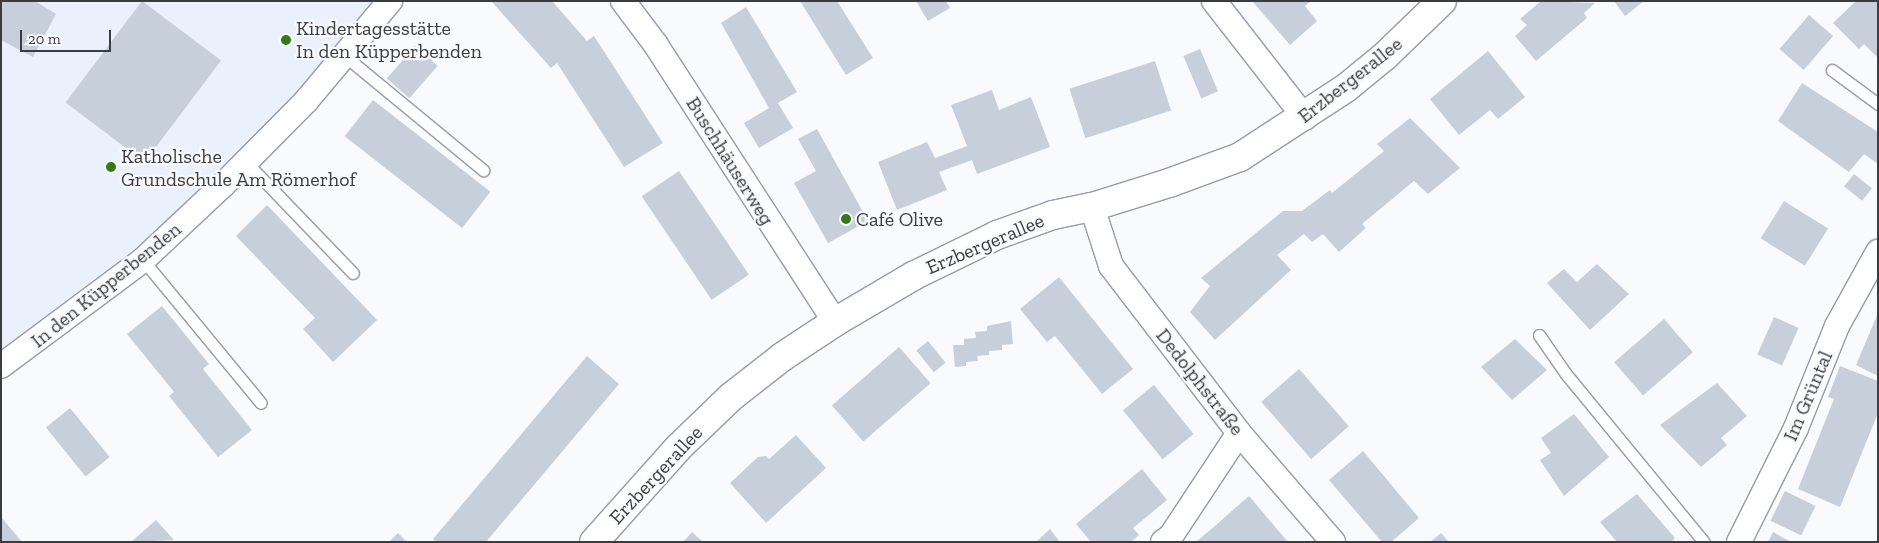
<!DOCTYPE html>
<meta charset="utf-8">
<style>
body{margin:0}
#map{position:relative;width:1879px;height:543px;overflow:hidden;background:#f9fafd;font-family:"Zilla Slab",serif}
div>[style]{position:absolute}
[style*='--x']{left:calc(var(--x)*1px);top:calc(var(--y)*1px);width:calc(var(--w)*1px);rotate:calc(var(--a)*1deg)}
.built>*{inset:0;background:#eaf1fc}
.building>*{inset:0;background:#c7cfda;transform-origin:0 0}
.roads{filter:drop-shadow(1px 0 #959ca7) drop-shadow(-1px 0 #959ca7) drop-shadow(0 1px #959ca7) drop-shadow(0 -1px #959ca7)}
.lane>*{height:11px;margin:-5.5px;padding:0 5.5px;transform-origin:5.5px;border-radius:5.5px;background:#fff}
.street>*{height:24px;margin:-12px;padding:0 12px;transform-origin:12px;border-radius:12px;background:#fff}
.secondary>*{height:28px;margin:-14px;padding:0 14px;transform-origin:14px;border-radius:14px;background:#fff}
.dots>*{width:14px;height:14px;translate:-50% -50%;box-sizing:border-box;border:2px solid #f9fafd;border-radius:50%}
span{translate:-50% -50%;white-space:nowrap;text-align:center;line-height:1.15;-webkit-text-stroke:4.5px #f9fafd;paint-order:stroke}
.poi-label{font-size:20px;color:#3a3c41}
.left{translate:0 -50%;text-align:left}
.street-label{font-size:20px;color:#3a3c41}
.frame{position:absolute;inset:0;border:2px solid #3a3c41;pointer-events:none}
.scale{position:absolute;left:20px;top:30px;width:91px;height:22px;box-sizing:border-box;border:2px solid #3a3c41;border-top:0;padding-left:6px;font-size:15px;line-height:18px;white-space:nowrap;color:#3a3c41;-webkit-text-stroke:4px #f9fafd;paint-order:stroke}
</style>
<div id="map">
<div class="built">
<div style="clip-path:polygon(1px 1px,375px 1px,310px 78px,159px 230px,1px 349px)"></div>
</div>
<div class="building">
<div style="clip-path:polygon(1px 1px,35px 1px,56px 14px,33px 57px,1px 40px)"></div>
<div style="left:142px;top:1px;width:99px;height:127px;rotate:37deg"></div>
<div style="clip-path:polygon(491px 1px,552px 1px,587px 41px,594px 36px,663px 143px,624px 167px,557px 63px,551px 68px)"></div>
<div style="clip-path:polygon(800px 1px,837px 1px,873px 58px,846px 75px)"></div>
<div style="clip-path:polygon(916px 1px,946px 1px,950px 8px,928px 21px)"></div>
<div style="clip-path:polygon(1252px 1px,1311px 1px,1305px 6px,1317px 21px,1290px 45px)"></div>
<div style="clip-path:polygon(1541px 1px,1595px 3px,1584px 13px,1587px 18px,1536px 61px,1515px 36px,1527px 25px,1520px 19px)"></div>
<div style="clip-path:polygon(1614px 1px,1644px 1px,1625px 16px)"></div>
<div style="clip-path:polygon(1856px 1px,1878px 1px,1878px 58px,1864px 44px,1859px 49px,1833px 23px)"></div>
<div style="clip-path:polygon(746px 7px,797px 92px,778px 103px,793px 128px,759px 148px,744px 123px,769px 108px,721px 23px)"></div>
<div style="left:1809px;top:15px;width:32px;height:45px;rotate:41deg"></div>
<div style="left:415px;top:46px;width:30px;height:43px;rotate:41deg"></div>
<div style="left:1200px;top:49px;width:46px;height:18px;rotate:67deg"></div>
<div style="clip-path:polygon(1488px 51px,1525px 97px,1498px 119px,1490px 110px,1459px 135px,1430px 99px)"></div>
<div style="left:1155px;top:61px;width:52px;height:90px;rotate:72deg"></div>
<div style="clip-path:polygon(1802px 83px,1878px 132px,1878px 164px,1864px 154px,1849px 172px,1778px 121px)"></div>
<div style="clip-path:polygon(992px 90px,999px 110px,1031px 97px,1050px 147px,977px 174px,972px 160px,939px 172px,947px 190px,897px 210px,878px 162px,927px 142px,935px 158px,967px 146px,951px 105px)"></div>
<div style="left:373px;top:100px;width:149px;height:46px;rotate:38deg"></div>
<div style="clip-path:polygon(1410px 118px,1460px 168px,1428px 194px,1414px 181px,1362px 224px,1366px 228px,1339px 252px,1323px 234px,1312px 242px,1304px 234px,1277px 255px,1291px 270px,1215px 340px,1190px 312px,1210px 286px,1201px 278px,1283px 211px,1302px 211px,1330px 190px,1332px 193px,1384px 151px,1377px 144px)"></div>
<div style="clip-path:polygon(817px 129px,868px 221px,828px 243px,794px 183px,816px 171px,798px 139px)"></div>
<div style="left:679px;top:171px;width:125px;height:45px;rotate:56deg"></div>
<div style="left:1854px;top:174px;width:23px;height:16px;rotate:38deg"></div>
<div style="left:1784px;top:201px;width:52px;height:44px;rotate:32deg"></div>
<div style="clip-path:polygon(267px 205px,377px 320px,333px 362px,303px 329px,315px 318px,236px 236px)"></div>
<div style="clip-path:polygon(1597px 264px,1629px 294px,1590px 330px,1547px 283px,1564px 269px,1577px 282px)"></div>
<div style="clip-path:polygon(1059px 277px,1133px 369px,1102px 394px,1055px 336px,1047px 342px,1020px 309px)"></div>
<div style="clip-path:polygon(162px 306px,209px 364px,203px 369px,252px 430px,218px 457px,169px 396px,174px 392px,127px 334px)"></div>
<div style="clip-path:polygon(1878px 313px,1878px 376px,1856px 365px)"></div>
<div style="left:1774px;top:317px;width:27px;height:41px;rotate:24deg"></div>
<div style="left:1664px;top:319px;width:44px;height:66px;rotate:49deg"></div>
<div style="clip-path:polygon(1011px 321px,1013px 344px,1002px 345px,1002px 350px,989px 351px,989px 355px,977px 356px,978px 361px,966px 362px,966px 366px,955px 367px,953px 345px,964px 345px,964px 339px,976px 338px,975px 332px,987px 331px,987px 326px)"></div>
<div style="clip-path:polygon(1515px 339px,1547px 370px,1512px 400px,1481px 367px)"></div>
<div style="left:928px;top:341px;width:28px;height:15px;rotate:51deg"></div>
<div style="left:899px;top:347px;width:48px;height:89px;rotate:49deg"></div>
<div style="clip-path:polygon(587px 356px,619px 384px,486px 542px,436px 542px,433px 539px)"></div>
<div style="clip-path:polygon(1840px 366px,1878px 381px,1878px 413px,1840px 507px,1798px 489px,1834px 399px,1828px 397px)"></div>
<div style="left:1299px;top:369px;width:76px;height:50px;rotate:49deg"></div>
<div style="clip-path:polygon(1717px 383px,1747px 416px,1721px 438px,1727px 445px,1701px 467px,1660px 425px)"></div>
<div style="left:1154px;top:385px;width:63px;height:40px;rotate:51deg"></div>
<div style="left:70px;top:408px;width:63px;height:31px;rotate:51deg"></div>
<div style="clip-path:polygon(1574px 414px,1609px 457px,1564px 496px,1540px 460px,1551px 453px,1541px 438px)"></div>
<div style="clip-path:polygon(796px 435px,826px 468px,766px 523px,730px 483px,758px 457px,766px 456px,769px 459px)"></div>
<div style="clip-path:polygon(1363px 451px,1419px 518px,1391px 542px,1382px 542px,1329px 480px)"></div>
<div style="clip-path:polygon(1142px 469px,1167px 500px,1133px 528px,1139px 535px,1131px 542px,1091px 542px,1076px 524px)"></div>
<div style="left:1785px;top:491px;width:34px;height:33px;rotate:26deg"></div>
<div style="clip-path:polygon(1637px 494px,1675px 538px,1671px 542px,1617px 542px,1600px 522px)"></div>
<div style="clip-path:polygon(1249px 496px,1288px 542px,1196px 542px,1216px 525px)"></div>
<div style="clip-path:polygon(1px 517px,22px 542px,1px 542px)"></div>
<div style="clip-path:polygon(156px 520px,174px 540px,131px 542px)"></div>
<div style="clip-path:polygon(1050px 529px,1060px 542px,1036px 542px)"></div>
<div style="clip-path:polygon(692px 532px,703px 542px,683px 542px)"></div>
<div style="clip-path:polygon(1773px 532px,1791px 542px,1768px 542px)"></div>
<div style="clip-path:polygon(398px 533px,407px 542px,389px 542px)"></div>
<div style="clip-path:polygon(1441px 533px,1449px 542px,1430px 542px)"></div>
</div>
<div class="roads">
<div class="lane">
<div style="--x:346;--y:57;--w:178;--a:39.5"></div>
<div style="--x:1832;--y:70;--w:57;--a:36.5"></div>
<div style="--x:246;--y:162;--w:154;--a:46.1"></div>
<div style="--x:143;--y:260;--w:185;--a:50.5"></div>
<div style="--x:1539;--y:335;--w:47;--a:55.3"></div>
<div style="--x:1566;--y:374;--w:217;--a:50.6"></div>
</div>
<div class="street">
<div style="--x:623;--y:1;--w:55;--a:53.1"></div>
<div style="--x:656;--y:45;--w:330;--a:57.1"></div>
<div style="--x:1214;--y:1;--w:148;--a:52.1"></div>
<div style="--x:1092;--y:207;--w:62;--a:72.1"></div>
<div style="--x:1111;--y:266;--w:210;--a:52.5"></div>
<div style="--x:1239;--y:433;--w:144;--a:49.2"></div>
<div style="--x:1;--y:366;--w:177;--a:-36.7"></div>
<div style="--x:143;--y:260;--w:110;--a:-43.2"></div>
<div style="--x:223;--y:185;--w:118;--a:-45.3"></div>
<div style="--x:306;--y:101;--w:131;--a:-50"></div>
<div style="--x:1163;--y:542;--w:10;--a:-37"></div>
<div style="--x:1171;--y:536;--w:123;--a:-56.6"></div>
<div style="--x:1739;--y:542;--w:127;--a:-63.4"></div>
<div style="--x:1796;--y:428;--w:110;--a:-68.1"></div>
<div style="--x:1837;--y:326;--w:85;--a:-61"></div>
</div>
<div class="secondary">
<div style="--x:594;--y:542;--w:127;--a:-48.2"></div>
<div style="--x:679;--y:447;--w:72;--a:-43.9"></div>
<div style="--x:731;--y:397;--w:65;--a:-38.1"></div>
<div style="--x:782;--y:357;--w:64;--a:-33.4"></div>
<div style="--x:835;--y:322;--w:91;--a:-30.5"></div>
<div style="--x:913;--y:276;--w:93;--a:-26"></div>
<div style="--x:997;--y:235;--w:59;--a:-19.7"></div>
<div style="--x:1053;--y:215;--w:40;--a:-12"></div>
<div style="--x:1092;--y:207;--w:81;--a:-17.3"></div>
<div style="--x:1169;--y:183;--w:76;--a:-20.1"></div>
<div style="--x:1240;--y:157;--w:126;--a:-33.1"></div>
<div style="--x:1346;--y:88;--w:50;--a:-39.4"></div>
<div style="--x:1385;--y:56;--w:79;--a:-44"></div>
</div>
</div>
<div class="dots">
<div style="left:286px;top:40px;background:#377918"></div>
<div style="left:111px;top:167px;background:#377918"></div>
<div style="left:846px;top:219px;background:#377918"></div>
</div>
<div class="poi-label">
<span class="left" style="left:296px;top:40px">Kindertagesstätte<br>In den Küpperbenden</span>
<span class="left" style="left:121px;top:168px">Katholische<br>Grundschule Am Römerhof</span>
<span class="left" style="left:856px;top:219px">Café Olive</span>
</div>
<div class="street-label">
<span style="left:1350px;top:80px;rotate:-38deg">Erzbergerallee</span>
<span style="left:730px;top:161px;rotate:58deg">Buschhäuserweg</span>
<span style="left:985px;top:244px;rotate:-23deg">Erzbergerallee</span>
<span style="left:106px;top:285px;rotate:-39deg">In den Küpperbenden</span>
<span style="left:1200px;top:382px;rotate:52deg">Dedolphstraße</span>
<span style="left:1808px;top:396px;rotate:-67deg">Im Grüntal</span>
<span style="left:656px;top:475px;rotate:-47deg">Erzbergerallee</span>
</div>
<div class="frame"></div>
<div class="scale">20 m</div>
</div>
